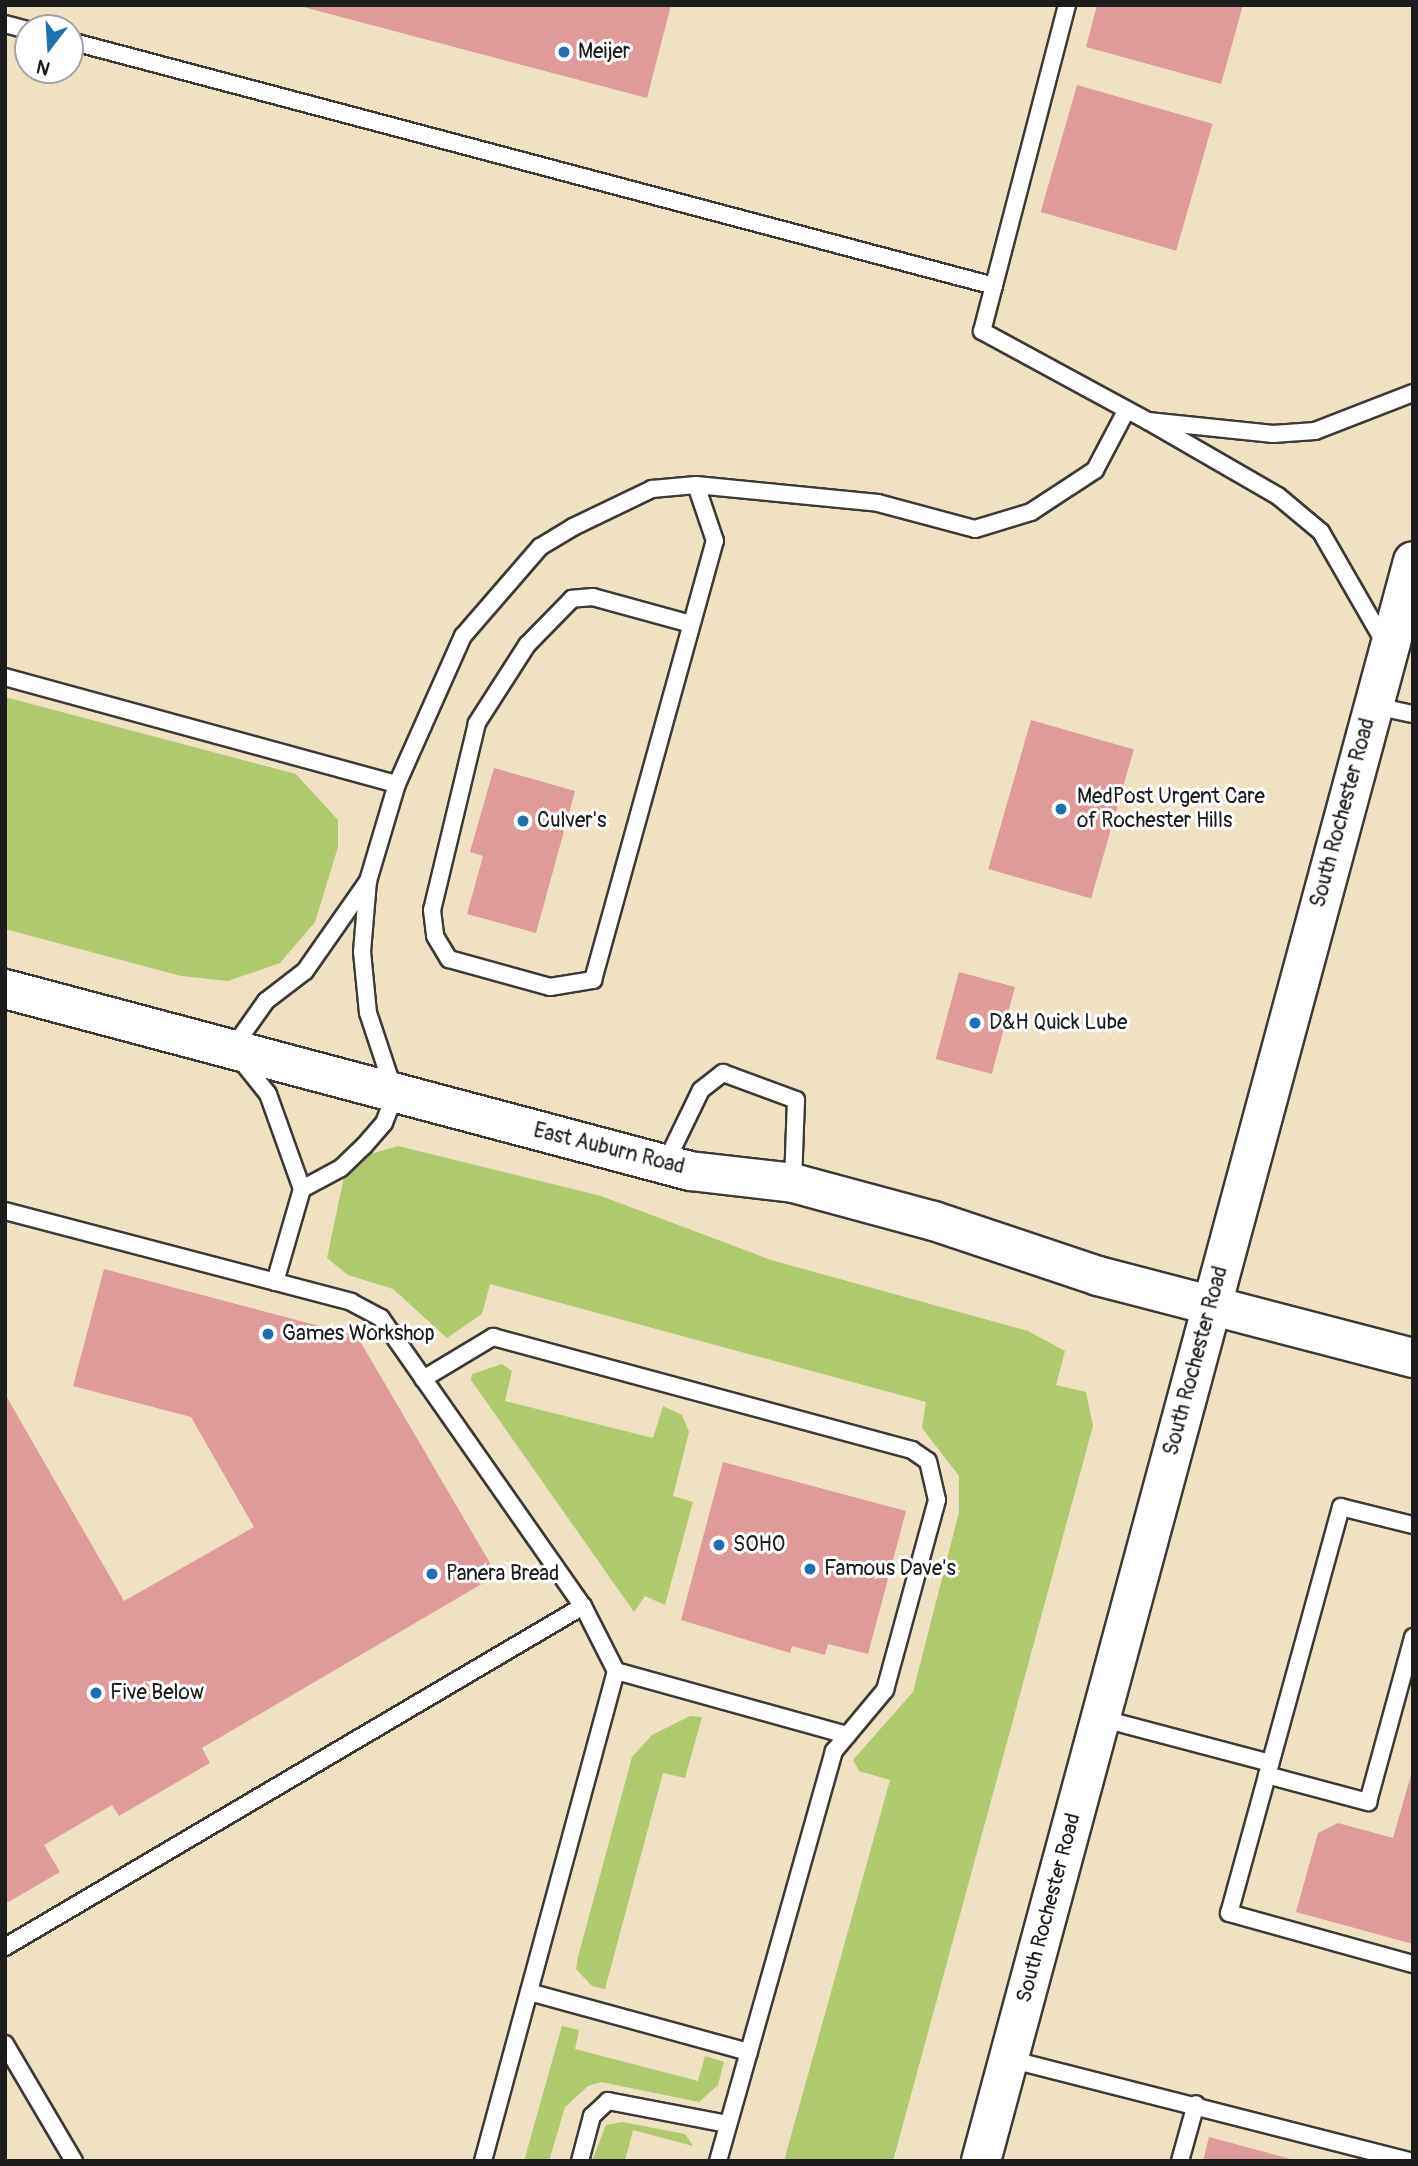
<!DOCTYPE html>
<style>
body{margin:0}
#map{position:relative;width:1418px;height:2166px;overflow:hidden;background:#f0e1c3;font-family:Pangolin,sans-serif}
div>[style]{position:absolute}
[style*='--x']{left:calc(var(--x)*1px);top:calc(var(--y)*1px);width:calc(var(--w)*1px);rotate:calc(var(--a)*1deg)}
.green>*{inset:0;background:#afc96f}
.building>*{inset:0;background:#df9b99;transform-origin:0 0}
.roads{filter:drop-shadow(2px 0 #3c3a35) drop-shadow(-2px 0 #3c3a35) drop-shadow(0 2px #3c3a35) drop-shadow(0 -2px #3c3a35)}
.service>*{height:16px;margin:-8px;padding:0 8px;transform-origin:8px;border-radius:8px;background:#fff}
.secondary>*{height:38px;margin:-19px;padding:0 19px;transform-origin:19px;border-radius:19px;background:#fff}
.primary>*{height:38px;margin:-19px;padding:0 19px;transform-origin:19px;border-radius:19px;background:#fff}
.dots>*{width:19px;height:19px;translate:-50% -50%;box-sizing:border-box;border:4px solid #fff;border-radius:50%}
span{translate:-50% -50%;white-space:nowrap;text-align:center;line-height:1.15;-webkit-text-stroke:6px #fff;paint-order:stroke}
.poi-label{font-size:21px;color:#1c1c1c}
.left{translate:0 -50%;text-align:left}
.street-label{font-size:21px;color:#1c1c1c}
.frame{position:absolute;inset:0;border:7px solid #1c1c1c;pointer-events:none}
.north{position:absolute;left:14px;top:14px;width:70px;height:70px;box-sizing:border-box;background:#fff;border:2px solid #a4a4a4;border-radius:50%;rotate:197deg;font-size:19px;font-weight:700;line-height:28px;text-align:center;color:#1c1c1c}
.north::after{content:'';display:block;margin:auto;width:24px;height:32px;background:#1f6fb2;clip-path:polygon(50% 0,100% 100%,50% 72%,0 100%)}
</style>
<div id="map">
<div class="green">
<div style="clip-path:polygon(5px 697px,296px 774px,338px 820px,338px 847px,315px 922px,280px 963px,228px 981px,181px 976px,5px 929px)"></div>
<div style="clip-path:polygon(398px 1146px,601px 1196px,771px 1260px,1028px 1331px,1065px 1351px,1056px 1385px,1086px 1392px,1093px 1426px,893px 2161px,784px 2161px,890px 1780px,859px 1771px,853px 1760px,913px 1692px,959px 1512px,959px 1476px,922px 1428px,926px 1402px,490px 1284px,482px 1314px,447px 1338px,393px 1289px,348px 1275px,327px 1258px,345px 1172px,361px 1157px)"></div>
<div style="clip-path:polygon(502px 1364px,512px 1371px,505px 1401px,653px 1438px,663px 1406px,682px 1415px,689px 1432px,673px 1496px,693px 1502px,665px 1605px,645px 1596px,634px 1612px,471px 1380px,472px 1374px)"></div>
<div style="clip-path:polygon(690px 1716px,702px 1717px,685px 1778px,663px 1773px,605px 1989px,592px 1986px,576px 1969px,578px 1957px,632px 1757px,652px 1735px)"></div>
<div style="clip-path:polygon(562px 2026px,579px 2030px,575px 2049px,698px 2081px,705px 2056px,724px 2062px,718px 2085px,699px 2102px,601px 2082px,588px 2086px,565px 2107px,549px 2161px,524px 2161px)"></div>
<div style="clip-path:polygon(622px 2122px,685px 2134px,693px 2146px,633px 2130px,625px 2161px,592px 2161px,606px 2125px)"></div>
</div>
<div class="building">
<div style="clip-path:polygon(296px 5px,671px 5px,647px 98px)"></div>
<div style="clip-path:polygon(1097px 5px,1243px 5px,1221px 84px,1086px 47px)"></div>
<div style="left:1077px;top:85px;width:141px;height:132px;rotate:16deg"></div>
<div style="left:1031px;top:720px;width:107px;height:155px;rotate:16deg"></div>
<div style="clip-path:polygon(494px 768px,575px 791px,536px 933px,467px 914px,483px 856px,470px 852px)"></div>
<div style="left:959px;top:972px;width:58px;height:90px;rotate:15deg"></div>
<div style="clip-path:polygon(104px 1269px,357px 1336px,497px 1575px,202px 1748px,210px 1763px,119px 1816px,112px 1805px,44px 1845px,60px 1872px,5px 1904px,5px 1394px,124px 1601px,254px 1527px,191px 1417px,73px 1386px)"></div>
<div style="clip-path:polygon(723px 1462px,906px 1511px,868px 1654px,828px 1644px,825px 1655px,792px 1646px,790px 1653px,681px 1620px)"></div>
<div style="clip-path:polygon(1413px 1768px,1413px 1944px,1296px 1912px,1318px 1833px,1338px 1823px,1393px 1838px)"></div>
<div style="clip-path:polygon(1209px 2137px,1294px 2160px,1294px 2161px,1203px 2161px)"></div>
</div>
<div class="roads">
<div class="service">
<div style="--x:1067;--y:5;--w:337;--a:104.6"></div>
<div style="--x:982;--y:331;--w:189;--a:28.5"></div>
<div style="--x:1148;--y:421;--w:126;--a:5.9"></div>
<div style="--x:1273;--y:434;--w:42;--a:-4.1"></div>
<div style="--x:1315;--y:431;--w:105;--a:-21.2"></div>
<div style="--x:5;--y:24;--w:24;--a:15"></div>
<div style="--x:70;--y:41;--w:956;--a:14.85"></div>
<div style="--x:1148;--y:421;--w:150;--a:30"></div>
<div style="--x:1278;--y:496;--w:56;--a:39.9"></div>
<div style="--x:1321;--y:532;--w:130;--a:60.1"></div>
<div style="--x:691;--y:624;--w:102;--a:-164.6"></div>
<div style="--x:593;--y:597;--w:21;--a:175"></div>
<div style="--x:572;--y:599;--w:64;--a:134.4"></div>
<div style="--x:527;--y:645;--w:93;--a:122.7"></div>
<div style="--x:477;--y:723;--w:192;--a:103.5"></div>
<div style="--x:432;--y:910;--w:26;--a:83"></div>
<div style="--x:435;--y:936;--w:27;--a:59"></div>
<div style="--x:449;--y:959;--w:105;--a:15.5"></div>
<div style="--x:550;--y:987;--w:44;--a:-9.2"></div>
<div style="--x:593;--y:980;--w:456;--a:-74.5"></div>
<div style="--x:715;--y:541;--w:59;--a:-108.7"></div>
<div style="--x:5;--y:677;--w:406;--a:15.3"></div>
<div style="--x:397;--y:784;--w:162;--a:-66"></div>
<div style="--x:463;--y:636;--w:118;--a:-49.1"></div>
<div style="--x:540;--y:547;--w:39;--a:-31"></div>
<div style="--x:573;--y:527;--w:88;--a:-25.7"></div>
<div style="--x:652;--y:489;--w:44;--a:-5.2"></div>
<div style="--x:696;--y:485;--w:183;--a:5.6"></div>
<div style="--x:878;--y:503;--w:100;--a:15"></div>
<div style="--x:975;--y:529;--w:59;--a:-16.9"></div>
<div style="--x:1031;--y:512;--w:77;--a:-33.3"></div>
<div style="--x:1095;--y:470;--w:64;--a:-62.2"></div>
<div style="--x:1375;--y:706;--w:39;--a:12"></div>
<div style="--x:665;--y:1164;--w:82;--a:-64.1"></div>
<div style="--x:701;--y:1090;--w:28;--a:-38"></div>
<div style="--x:723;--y:1073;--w:78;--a:20.3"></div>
<div style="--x:796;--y:1100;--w:83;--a:92.1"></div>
<div style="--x:302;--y:1189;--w:44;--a:-28.3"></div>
<div style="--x:341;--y:1168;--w:32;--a:-44"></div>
<div style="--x:364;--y:1146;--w:30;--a:-49"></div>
<div style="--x:384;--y:1123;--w:31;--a:-69"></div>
<div style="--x:395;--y:1094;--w:85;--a:-108.4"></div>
<div style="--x:368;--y:1013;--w:61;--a:-95.6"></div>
<div style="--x:362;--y:952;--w:71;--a:-85.2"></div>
<div style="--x:368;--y:881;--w:101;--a:-73.4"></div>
<div style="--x:5;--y:1211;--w:358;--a:14.7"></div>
<div style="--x:351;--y:1302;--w:34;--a:28"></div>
<div style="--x:381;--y:1318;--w:352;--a:55"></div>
<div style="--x:583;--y:1606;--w:73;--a:63.1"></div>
<div style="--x:616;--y:1671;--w:508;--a:105.19"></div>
<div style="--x:275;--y:1282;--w:97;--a:-73.8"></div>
<div style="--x:302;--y:1189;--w:101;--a:-109.7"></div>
<div style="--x:268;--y:1094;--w:58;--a:-128.7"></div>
<div style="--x:232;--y:1049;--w:59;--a:-54.7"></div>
<div style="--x:266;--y:1001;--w:49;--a:-37.6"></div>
<div style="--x:305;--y:971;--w:110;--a:-55"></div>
<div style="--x:423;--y:1379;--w:82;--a:-31"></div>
<div style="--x:493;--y:1337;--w:434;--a:15.1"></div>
<div style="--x:912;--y:1450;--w:19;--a:35"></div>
<div style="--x:928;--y:1461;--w:40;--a:77"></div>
<div style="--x:937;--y:1500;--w:197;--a:105.3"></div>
<div style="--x:885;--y:1690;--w:80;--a:129.9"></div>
<div style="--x:834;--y:1751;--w:426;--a:105.8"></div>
<div style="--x:1413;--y:1525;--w:74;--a:-166"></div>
<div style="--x:1341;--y:1507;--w:421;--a:105.4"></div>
<div style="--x:1229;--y:1913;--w:191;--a:15.5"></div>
<div style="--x:616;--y:1671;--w:240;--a:15.5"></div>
<div style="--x:1100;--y:1718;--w:176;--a:14.8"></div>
<div style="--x:1267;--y:1775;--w:105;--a:15"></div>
<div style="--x:1368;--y:1802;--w:171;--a:-74.7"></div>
<div style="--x:5;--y:1947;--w:671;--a:-30.54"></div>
<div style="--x:529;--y:1992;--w:228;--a:15.3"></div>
<div style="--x:5;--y:2044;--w:136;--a:59.5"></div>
<div style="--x:1009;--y:2059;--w:414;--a:14.3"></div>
<div style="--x:580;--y:2161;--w:47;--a:-75.1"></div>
<div style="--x:592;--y:2116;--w:22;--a:-43"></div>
<div style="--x:608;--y:2101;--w:122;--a:10.9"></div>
<div style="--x:1180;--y:2161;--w:59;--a:-74.3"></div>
</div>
<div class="secondary">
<div style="--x:5;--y:989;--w:709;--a:14.88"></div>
<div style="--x:690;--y:1171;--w:104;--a:6.6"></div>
<div style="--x:793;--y:1183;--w:146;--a:15.1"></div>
<div style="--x:934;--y:1221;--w:173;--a:18.5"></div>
<div style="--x:1098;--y:1276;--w:325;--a:14.6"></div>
</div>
<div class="primary">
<div style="--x:981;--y:2161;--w:1657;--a:-74.89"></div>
</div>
</div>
<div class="dots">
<div style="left:564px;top:52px;background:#1f6fb2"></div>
<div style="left:1061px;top:809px;background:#1f6fb2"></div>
<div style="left:523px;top:821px;background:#1f6fb2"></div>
<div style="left:975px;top:1023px;background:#1f6fb2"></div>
<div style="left:268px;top:1334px;background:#1f6fb2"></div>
<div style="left:719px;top:1545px;background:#1f6fb2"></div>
<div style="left:810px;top:1569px;background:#1f6fb2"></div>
<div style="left:432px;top:1574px;background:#1f6fb2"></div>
<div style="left:96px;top:1693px;background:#1f6fb2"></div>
</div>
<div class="poi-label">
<span class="left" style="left:578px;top:52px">Meijer</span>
<span class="left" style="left:1077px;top:809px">MedPost Urgent Care<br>of Rochester Hills</span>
<span class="left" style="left:537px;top:821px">Culver's</span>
<span class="left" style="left:989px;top:1023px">D&amp;H Quick Lube</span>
<span class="left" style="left:282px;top:1334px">Games Workshop</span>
<span class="left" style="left:733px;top:1545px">SOHO</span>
<span class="left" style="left:824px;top:1569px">Famous Dave's</span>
<span class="left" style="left:446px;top:1574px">Panera Bread</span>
<span class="left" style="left:110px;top:1693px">Five Below</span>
</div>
<div class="street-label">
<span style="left:1343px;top:813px;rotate:-75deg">South Rochester Road</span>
<span style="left:609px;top:1149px;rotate:14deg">East Auburn Road</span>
<span style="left:1196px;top:1361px;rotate:-75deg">South Rochester Road</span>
<span style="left:1049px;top:1908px;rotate:-75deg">South Rochester Road</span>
</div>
<div class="frame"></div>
<div class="north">N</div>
</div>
